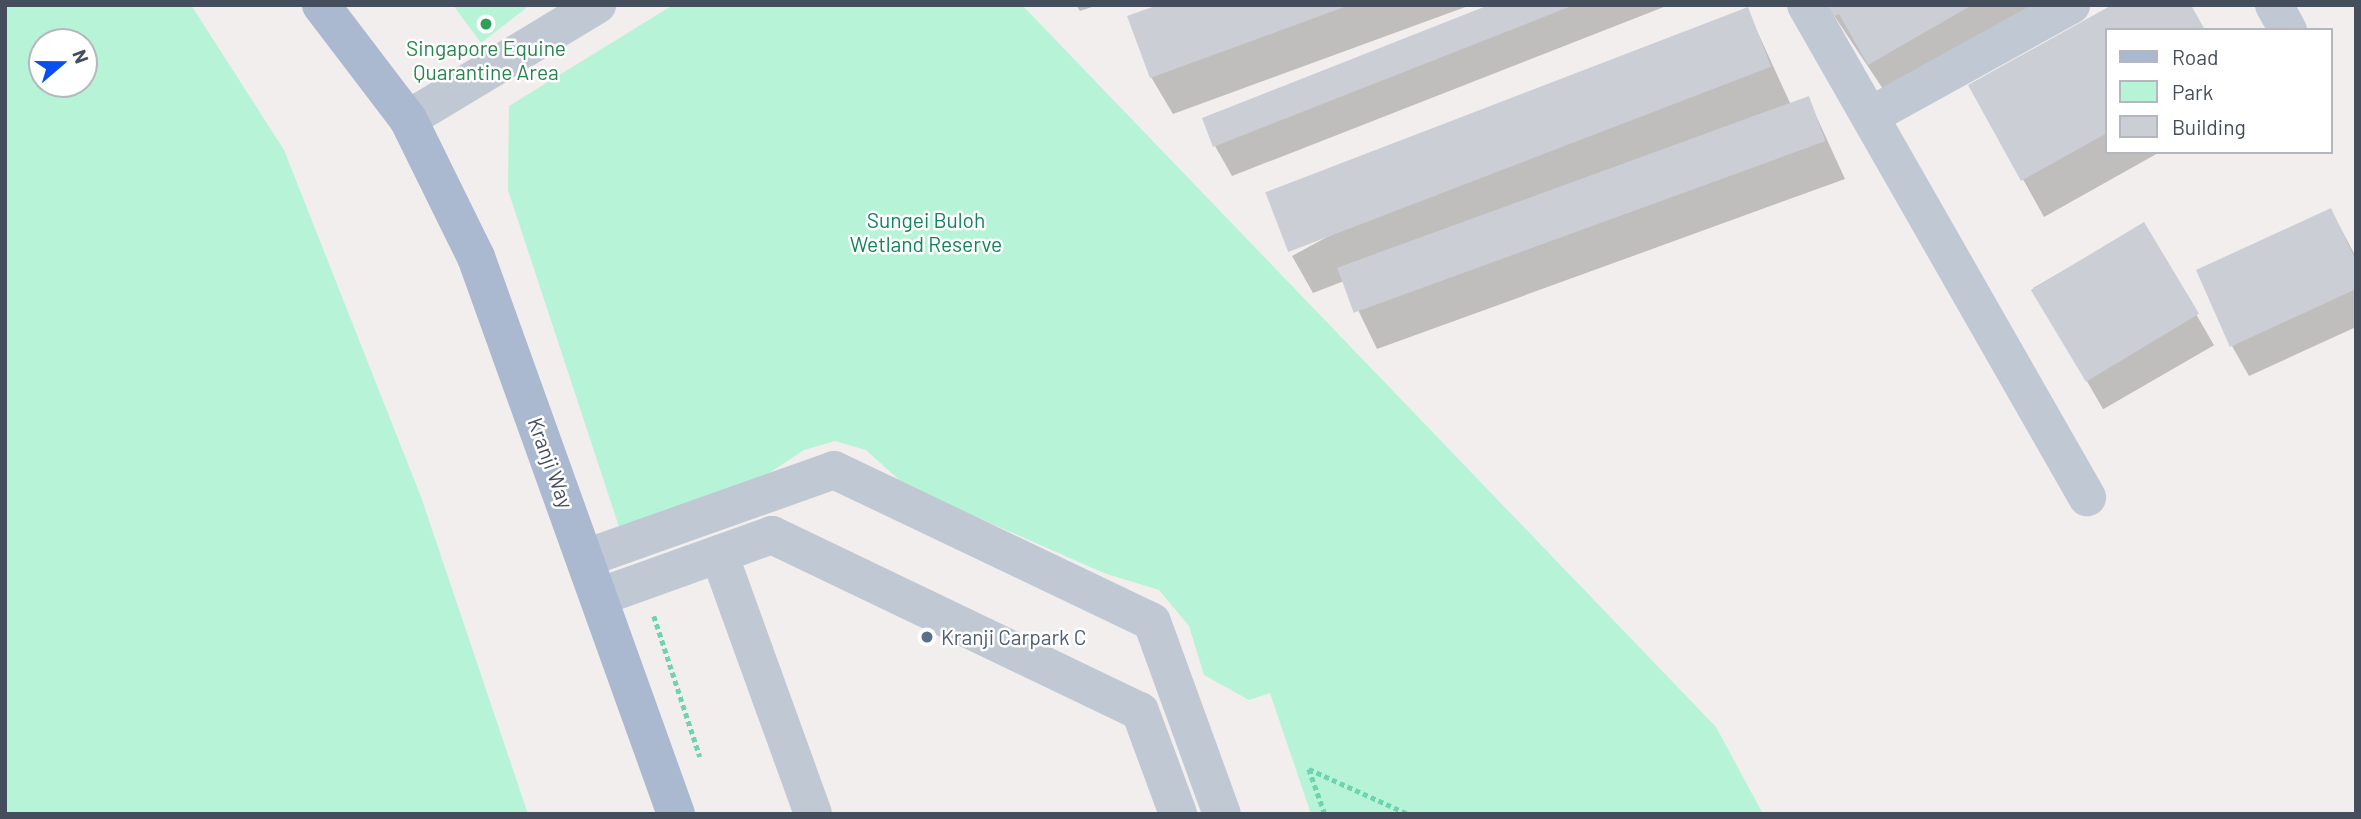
<!DOCTYPE html>
<style>
body{margin:0}
#map{position:relative;width:2361px;height:819px;overflow:hidden;background:#f1eeed;font-family:Barlow,sans-serif}
div>[style]{position:absolute}
[style*='--x']{left:calc(var(--x)*1px);top:calc(var(--y)*1px);width:calc(var(--w)*1px);rotate:calc(var(--a)*1deg)}
.green>*{inset:0;background:#b7f3d6}
.shadow>*{inset:0;background:#0003;transform-origin:0 0}
.building>*{inset:0;background:#ccced6;transform-origin:0 0}
.path>*{height:4.5px;margin-top:-2.25px;transform-origin:0;background:repeating-linear-gradient(90deg,#6cd4af 0 5px,transparent 0 8.5px)}
.minor>*{height:38px;margin:-19px;padding:0 19px;transform-origin:19px;border-radius:19px;background:#c0c8d4}
.major>*{height:38px;margin:-19px;padding:0 19px;transform-origin:19px;border-radius:19px;background:#aab8d0}
.dots>*{width:19px;height:19px;translate:-50% -50%;box-sizing:border-box;border:4px solid #fff;border-radius:50%}
span{translate:-50% -50%;white-space:nowrap;text-align:center;line-height:1.15;-webkit-text-stroke:5px #fff;paint-order:stroke}
.leisure-label{font-size:21px;color:#27864d}
.park-label{font-size:21px;color:#0e855a}
.street-label{font-size:21px;color:#444e5d}
.service-label{font-size:21px;color:#4e5e75}
.left{translate:0 -50%;text-align:left}
.frame{position:absolute;inset:0;border:7px solid #444e5d;pointer-events:none}
.legend{position:absolute;left:2105px;top:28px;width:228px;height:126px;box-sizing:border-box;background:#fff;border:2px solid #b4b8be;margin:0;padding:9px 12px;list-style:none;font-size:21px;color:#444e5d}
.legend li{display:flex;align-items:center;gap:14px;height:35px}
.legend b{width:35px;border:2px solid #b4b8be}
.north{position:absolute;left:28px;top:28px;width:70px;height:70px;box-sizing:border-box;background:#fff;border:2px solid #b4b8be;border-radius:50%;rotate:70deg;font-size:19px;font-weight:700;line-height:28px;text-align:center;color:#444e5d}
.north::after{content:'';display:block;margin:auto;width:24px;height:32px;background:#084ef0;clip-path:polygon(50% 0,100% 100%,50% 72%,0 100%)}
</style>
<div id="map">
<div class="green">
<div style="clip-path:polygon(evenodd,5px 5px,191px 5px,284px 150px,421px 497px,528px 814px,5px 814px,5px 5px,42px 42px,84px 42px,84px 84px,42px 84px,42px 42px)"></div>
<div style="clip-path:polygon(453px 5px,530px 5px,481px 43px)"></div>
<div style="clip-path:polygon(673px 5px,1022px 5px,1716px 727px,1763px 814px,1311px 814px,1270px 693px,1249px 700px,1204px 675px,1189px 626px,1159px 590px,1104px 573px,906px 486px,866px 450px,835px 441px,804px 450px,760px 479px,622px 536px,508px 190px,509px 106px)"></div>
</div>
<div class="shadow">
<div style="clip-path:polygon(1076px 5px,1098px 5px,1080px 11px)"></div>
<div style="clip-path:polygon(1163px 5px,1471px 5px,1173px 114px,1151px 77px)"></div>
<div style="clip-path:polygon(1493px 5px,1669px 5px,1232px 176px,1215px 146px)"></div>
<div style="clip-path:polygon(1827px 5px,2057px 5px,1891px 101px)"></div>
<div style="clip-path:polygon(1747px 9px,1791px 105px,1808px 98px,1845px 179px,1377px 349px,1344px 281px,1313px 293px,1292px 256px)"></div>
<div style="clip-path:polygon(2107px 30px,2107px 152px,2160px 152px,2044px 217px,1971px 86px)"></div>
<div style="clip-path:polygon(2331px 210px,2356px 257px,2356px 327px,2249px 376px,2232px 346px)"></div>
<div style="left:2144px;top:224px;width:140px;height:128px;rotate:60deg"></div>
</div>
<div class="building">
<div style="clip-path:polygon(1158px 5px,1347px 5px,1347px 6px,1150px 78px,1127px 16px)"></div>
<div style="clip-path:polygon(1489px 5px,1574px 5px,1213px 147px,1202px 118px)"></div>
<div style="clip-path:polygon(1825px 5px,1972px 5px,1868px 65px,1839px 14px,1831px 18px)"></div>
<div style="clip-path:polygon(2112px 5px,2191px 5px,2205px 30px,2107px 30px,2107px 133px,2021px 181px,1968px 85px)"></div>
<div style="left:1748px;top:7px;width:64px;height:517px;rotate:69deg"></div>
<div style="left:1809px;top:96px;width:48px;height:502px;rotate:70deg"></div>
<div style="clip-path:polygon(2331px 208px,2356px 261px,2356px 289px,2230px 347px,2196px 270px)"></div>
<div style="left:2144px;top:222px;width:107px;height:132px;rotate:59deg"></div>
</div>
<div class="path">
<div style="--x:654;--y:616;--w:148;--a:71.9"></div>
<div style="--x:1309;--y:769;--w:109;--a:24.4"></div>
<div style="--x:1309;--y:769;--w:48;--a:70.4"></div>
</div>
<div class="minor">
<div style="--x:1806;--y:5;--w:567;--a:60.27"></div>
<div style="--x:2274;--y:5;--w:29;--a:61"></div>
<div style="--x:1870;--y:116;--w:230;--a:-28.9"></div>
<div style="--x:408;--y:119;--w:221;--a:-31.1"></div>
<div style="--x:719;--y:554;--w:276;--a:70.1"></div>
<div style="--x:586;--y:558;--w:263;--a:-19.5"></div>
<div style="--x:834;--y:470;--w:352;--a:25.5"></div>
<div style="--x:1152;--y:622;--w:204;--a:70"></div>
<div style="--x:599;--y:597;--w:184;--a:-19.7"></div>
<div style="--x:772;--y:535;--w:408;--a:25.6"></div>
<div style="--x:1140;--y:711;--w:110;--a:69.7"></div>
</div>
<div class="major">
<div style="--x:321;--y:5;--w:143;--a:52.7"></div>
<div style="--x:408;--y:119;--w:154;--a:63.8"></div>
<div style="--x:476;--y:257;--w:592;--a:70.25"></div>
</div>
<div class="dots">
<div style="left:486px;top:24px;background:#2e9e5b"></div>
<div style="left:927px;top:637px;background:#5c6f8a"></div>
</div>
<div class="leisure-label">
<span style="left:486px;top:60px">Singapore Equine<br>Quarantine Area</span>
</div>
<div class="park-label">
<span style="left:926px;top:232px">Sungei Buloh<br>Wetland Reserve</span>
</div>
<div class="street-label">
<span style="left:551px;top:463px;rotate:70deg">Kranji Way</span>
</div>
<div class="service-label">
<span class="left" style="left:941px;top:637px">Kranji Carpark C</span>
</div>
<div class="frame"></div>
<ul class="legend">
<li><b style="height:9px;background:#aab8d0"></b>Road</li>
<li><b style="height:19px;background:#b7f3d6"></b>Park</li>
<li><b style="height:19px;background:#ccced6"></b>Building</li>
</ul>
<div class="north">N</div>
</div>
